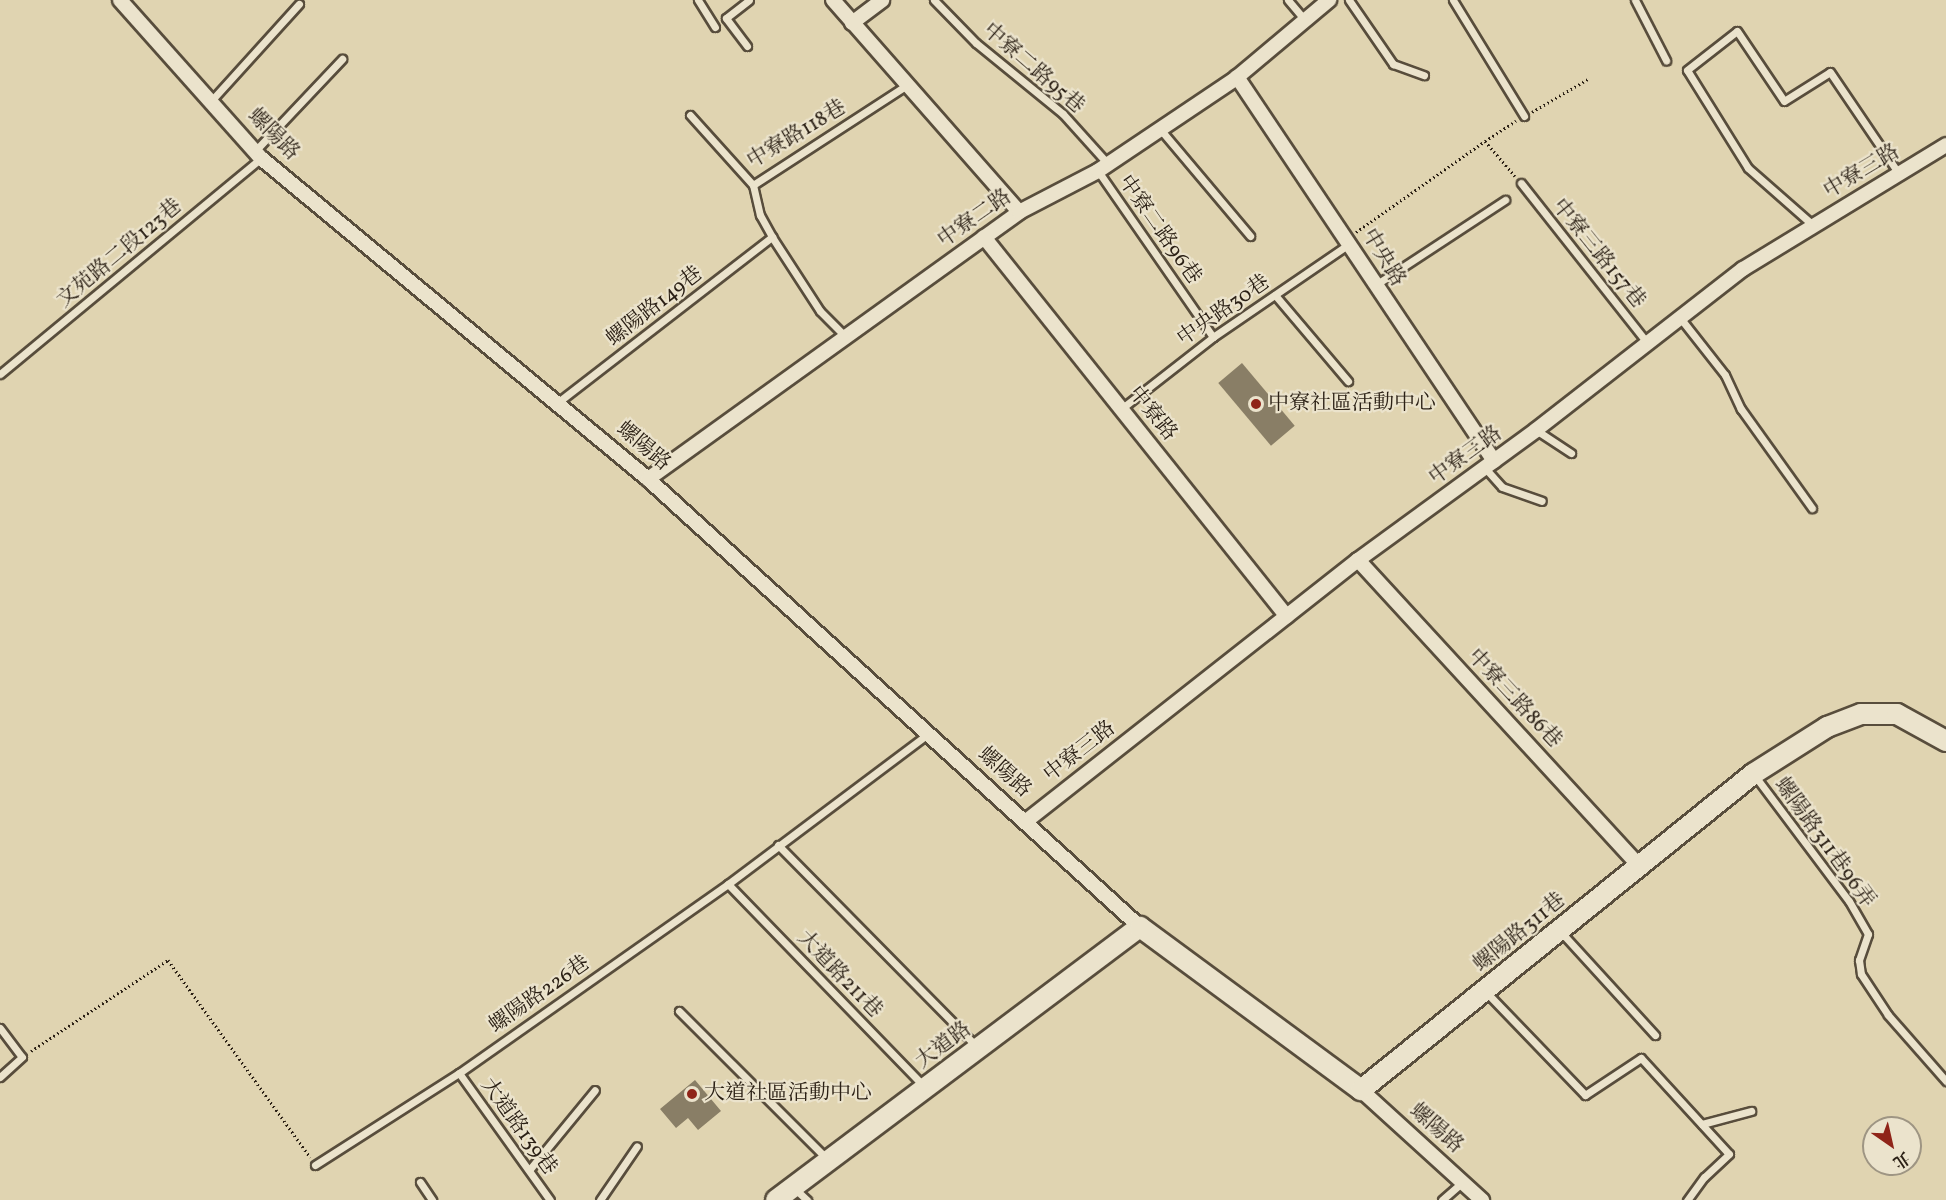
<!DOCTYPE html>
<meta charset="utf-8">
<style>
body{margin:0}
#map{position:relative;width:1946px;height:1200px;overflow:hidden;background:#e0d4b1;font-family:Vollkorn,"Noto Serif TC",serif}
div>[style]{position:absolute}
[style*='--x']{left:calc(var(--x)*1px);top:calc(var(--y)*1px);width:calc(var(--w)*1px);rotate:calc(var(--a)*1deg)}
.building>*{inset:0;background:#897e66;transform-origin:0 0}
.path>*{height:3px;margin-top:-1.5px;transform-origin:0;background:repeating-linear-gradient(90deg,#2b2015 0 1.5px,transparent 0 4.5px)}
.roads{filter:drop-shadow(2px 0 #584d3c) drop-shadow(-2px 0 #584d3c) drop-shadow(0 2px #584d3c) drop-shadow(0 -2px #584d3c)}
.lane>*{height:7px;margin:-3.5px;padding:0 3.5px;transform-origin:3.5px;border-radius:3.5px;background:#ebe3cc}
.street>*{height:14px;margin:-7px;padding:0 7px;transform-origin:7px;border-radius:7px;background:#ebe3cc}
.secondary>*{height:20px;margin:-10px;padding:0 10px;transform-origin:10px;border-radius:10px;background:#ebe3cc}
.dots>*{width:16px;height:16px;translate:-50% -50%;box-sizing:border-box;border:3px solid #ebe3cc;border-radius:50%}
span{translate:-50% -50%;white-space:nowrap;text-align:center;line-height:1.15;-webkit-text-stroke:4.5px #ebe3cc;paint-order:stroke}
.street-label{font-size:21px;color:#2b2015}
.poi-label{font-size:21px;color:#2b2015}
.left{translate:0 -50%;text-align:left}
.north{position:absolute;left:1862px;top:1116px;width:60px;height:60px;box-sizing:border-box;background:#ebe3cc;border:2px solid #9e9583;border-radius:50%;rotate:146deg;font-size:16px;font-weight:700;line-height:24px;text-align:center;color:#2b2015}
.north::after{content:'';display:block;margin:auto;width:21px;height:27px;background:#8f2418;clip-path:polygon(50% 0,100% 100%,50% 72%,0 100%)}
</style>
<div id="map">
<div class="building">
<div style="left:1242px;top:363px;width:82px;height:31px;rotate:50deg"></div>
<div style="clip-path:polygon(695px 1080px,721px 1111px,698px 1130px,688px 1118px,676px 1128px,660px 1109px)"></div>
</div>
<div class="path">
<div style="--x:1532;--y:112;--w:65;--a:-30.5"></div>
<div style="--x:1485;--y:141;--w:37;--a:-33"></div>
<div style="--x:1356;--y:232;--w:158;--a:-35.2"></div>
<div style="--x:1485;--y:141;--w:46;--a:49.4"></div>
<div style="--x:31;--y:1051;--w:164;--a:-33.6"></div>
<div style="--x:168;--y:960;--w:243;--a:54.2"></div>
</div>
<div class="roads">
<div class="lane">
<div style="--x:698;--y:0;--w:32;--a:58"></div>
<div style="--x:934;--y:0;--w:60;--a:45.7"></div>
<div style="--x:976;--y:43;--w:112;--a:39.2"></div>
<div style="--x:1063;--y:114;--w:67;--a:48"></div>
<div style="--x:1288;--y:0;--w:23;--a:50"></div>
<div style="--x:1349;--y:0;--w:78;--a:55.5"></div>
<div style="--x:1393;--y:64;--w:33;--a:20"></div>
<div style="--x:1453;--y:0;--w:136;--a:58.5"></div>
<div style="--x:1635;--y:0;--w:68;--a:62.7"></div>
<div style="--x:747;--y:46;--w:35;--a:-127"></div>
<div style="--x:726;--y:18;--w:29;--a:-38"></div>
<div style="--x:211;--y:101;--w:131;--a:-47.8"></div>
<div style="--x:690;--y:115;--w:94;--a:48"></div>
<div style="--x:753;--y:185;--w:184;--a:-33"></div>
<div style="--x:1160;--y:129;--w:140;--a:49.9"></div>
<div style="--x:255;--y:151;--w:127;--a:-46.6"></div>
<div style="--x:1098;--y:171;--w:202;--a:55.3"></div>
<div style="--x:1521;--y:183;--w:205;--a:51.7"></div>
<div style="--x:753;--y:185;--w:31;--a:77"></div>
<div style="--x:760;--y:215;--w:25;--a:61"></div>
<div style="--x:772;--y:237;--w:88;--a:57"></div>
<div style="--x:820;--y:311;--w:37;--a:45"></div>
<div style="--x:1814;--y:226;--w:88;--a:-138.7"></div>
<div style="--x:1748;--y:168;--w:115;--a:-121.9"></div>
<div style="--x:1687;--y:70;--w:63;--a:-38"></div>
<div style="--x:1737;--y:31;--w:84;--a:56.1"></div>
<div style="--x:1784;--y:101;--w:54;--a:-32.2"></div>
<div style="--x:1830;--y:72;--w:123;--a:55.9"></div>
<div style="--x:1374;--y:286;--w:157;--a:-33.3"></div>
<div style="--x:1275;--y:295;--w:113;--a:49.7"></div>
<div style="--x:1681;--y:319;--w:71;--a:51.8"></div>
<div style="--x:1725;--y:375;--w:38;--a:65"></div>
<div style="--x:1741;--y:409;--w:122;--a:54.4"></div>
<div style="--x:0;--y:374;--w:339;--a:-39.6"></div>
<div style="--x:557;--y:403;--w:272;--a:-37.7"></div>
<div style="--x:1121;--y:409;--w:117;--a:-38"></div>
<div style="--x:1213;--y:337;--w:165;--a:-34.4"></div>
<div style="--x:1536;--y:430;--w:42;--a:33.3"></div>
<div style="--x:1485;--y:468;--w:25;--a:48"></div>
<div style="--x:1502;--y:487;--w:42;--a:19.3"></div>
<div style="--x:1755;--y:776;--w:156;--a:53.1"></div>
<div style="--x:1849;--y:901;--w:38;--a:60"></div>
<div style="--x:1868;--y:934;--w:28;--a:109"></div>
<div style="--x:1859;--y:960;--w:14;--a:82"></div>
<div style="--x:1861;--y:974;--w:49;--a:56.6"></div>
<div style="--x:1888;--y:1015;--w:88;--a:48.7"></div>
<div style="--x:778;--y:845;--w:284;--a:45.4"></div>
<div style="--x:728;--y:884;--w:283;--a:45.9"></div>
<div style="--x:1560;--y:931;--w:141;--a:47.6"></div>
<div style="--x:1486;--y:992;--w:143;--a:46.1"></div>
<div style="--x:1585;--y:1095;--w:67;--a:-33.5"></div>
<div style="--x:1641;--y:1058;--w:130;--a:47.5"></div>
<div style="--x:1729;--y:1154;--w:34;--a:137"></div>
<div style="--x:1704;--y:1177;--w:29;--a:126"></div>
<div style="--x:679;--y:1011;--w:208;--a:45"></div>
<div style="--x:0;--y:1028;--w:36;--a:53"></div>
<div style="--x:22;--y:1057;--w:30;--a:138"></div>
<div style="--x:459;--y:1073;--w:156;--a:54.4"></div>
<div style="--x:1702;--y:1124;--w:51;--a:-14.9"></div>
<div style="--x:315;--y:1165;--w:171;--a:-32.6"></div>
<div style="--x:459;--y:1073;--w:329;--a:-35.1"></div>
<div style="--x:728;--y:884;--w:251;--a:-36.9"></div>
<div style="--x:530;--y:1169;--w:102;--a:-50.6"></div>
<div style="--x:420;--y:1182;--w:22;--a:56"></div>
<div style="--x:794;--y:1188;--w:18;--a:43"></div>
<div style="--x:600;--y:1200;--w:65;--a:-55.6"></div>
<div style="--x:1442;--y:1200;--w:29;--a:-41"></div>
</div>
<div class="street">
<div style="--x:120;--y:0;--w:212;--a:48.3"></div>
<div style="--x:261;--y:158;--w:503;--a:39.67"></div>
<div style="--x:648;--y:479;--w:665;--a:42.32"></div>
<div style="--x:833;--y:0;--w:282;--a:48.7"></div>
<div style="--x:852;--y:23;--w:38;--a:-37"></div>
<div style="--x:1237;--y:77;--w:462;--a:56.2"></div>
<div style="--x:984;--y:237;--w:485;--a:51.4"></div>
<div style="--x:648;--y:479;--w:457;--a:-35.7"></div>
<div style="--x:1019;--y:212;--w:89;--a:-27.4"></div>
<div style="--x:1098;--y:171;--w:165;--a:-33.9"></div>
<div style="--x:1235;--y:79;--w:123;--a:-40"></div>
<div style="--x:1358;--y:560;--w:415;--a:47.4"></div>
<div style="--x:1025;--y:822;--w:424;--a:-38.2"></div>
<div style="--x:1358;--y:560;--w:220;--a:-36.1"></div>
<div style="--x:1536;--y:430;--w:262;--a:-37.9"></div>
<div style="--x:1743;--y:269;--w:238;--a:-31.4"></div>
<div style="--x:1361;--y:1090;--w:164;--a:42.3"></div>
</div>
<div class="secondary">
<div style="--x:776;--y:1200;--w:455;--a:-36.9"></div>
<div style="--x:1140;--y:927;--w:275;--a:36.4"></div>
<div style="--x:1361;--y:1090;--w:504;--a:-38.87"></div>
<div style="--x:1753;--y:774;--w:88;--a:-32.4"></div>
<div style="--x:1827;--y:727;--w:36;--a:-21"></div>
<div style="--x:1861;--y:714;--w:36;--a:0"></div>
<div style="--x:1897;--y:714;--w:56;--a:28.9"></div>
</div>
</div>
<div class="dots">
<div style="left:1256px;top:404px;background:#8f2418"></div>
<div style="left:692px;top:1094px;background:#8f2418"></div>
</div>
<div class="street-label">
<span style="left:1033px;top:69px;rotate:41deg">中寮二路95巷</span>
<span style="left:273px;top:135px;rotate:45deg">螺陽路</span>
<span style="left:797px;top:135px;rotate:-31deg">中寮路118巷</span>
<span style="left:1862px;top:172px;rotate:-31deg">中寮三路</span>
<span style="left:975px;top:219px;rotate:-35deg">中寮二路</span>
<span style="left:1159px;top:230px;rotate:55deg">中寮二路96巷</span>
<span style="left:120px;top:254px;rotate:-40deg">文苑路二段123巷</span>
<span style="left:1598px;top:254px;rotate:51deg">中寮三路157巷</span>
<span style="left:1383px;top:258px;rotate:59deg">中央路</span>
<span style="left:655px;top:307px;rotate:-38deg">螺陽路149巷</span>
<span style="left:1224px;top:311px;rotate:-35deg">中央路30巷</span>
<span style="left:1152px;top:414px;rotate:51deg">中寮路</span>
<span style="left:643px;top:447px;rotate:40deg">螺陽路</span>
<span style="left:1466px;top:456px;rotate:-36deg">中寮三路</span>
<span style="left:1514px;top:699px;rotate:47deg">中寮三路86巷</span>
<span style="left:1080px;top:752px;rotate:-38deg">中寮三路</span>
<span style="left:1004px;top:773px;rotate:42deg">螺陽路</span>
<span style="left:1824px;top:843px;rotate:54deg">螺陽路311巷96弄</span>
<span style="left:1520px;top:933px;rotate:-39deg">螺陽路311巷</span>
<span style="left:839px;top:975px;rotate:46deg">大道路211巷</span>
<span style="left:540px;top:995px;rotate:-35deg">螺陽路226巷</span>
<span style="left:944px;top:1046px;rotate:-37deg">大道路</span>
<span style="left:518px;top:1127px;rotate:54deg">大道路139巷</span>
<span style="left:1436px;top:1129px;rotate:41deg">螺陽路</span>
</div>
<div class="poi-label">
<span class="left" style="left:1268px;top:404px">中寮社區活動中心</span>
<span class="left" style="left:704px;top:1094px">大道社區活動中心</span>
</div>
<div class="north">北</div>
</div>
